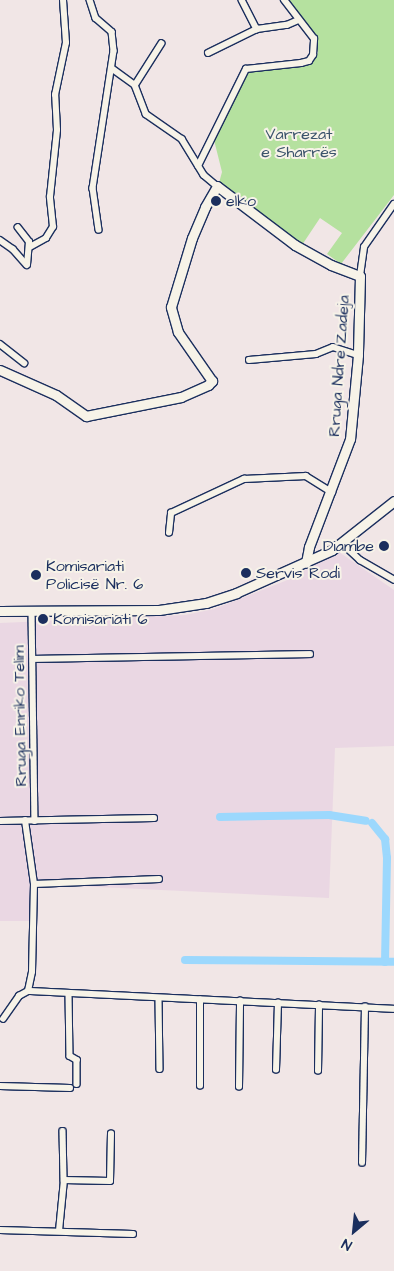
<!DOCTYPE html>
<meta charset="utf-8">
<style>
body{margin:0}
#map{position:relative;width:394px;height:1271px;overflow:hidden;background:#f1e6e6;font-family:"Architects Daughter",sans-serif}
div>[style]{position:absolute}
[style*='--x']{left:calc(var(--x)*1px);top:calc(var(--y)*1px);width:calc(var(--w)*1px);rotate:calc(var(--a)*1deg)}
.built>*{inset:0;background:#ead7e3}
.green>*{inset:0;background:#b5e19f}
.canal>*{height:8px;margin:-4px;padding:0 4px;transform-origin:4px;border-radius:4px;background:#9cd8fd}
.roads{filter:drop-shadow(1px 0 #1b2f5e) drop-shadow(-1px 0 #1b2f5e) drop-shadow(0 1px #1b2f5e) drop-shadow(0 -1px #1b2f5e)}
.street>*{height:5.5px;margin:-2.75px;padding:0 2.75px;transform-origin:2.75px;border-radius:2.75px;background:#f7f3e8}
.secondary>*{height:9px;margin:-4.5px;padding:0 4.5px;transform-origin:4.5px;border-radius:4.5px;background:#f7f3e8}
.primary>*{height:9px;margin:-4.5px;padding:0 4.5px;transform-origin:4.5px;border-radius:4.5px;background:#f7f3e8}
.dots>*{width:14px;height:14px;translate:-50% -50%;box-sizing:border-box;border:2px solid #f7f3e8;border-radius:50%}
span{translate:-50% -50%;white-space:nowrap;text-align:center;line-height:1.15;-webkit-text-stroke:4px #f7f3e8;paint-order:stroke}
.park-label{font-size:16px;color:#3a536b}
.poi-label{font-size:16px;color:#1b2f5e}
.left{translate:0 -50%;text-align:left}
.right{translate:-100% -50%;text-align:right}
.street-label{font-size:16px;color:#1b2f5e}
.north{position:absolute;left:329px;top:1206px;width:50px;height:50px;-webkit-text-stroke:4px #f7f3e8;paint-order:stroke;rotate:208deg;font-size:14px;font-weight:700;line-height:20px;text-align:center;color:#1b2f5e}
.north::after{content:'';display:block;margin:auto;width:18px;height:22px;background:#1b2f5e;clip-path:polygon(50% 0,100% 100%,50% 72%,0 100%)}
</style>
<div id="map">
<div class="built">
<div style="clip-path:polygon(339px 552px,394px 590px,394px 746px,335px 748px,329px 898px,35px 884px,34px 921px,0 921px,0 623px,185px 615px,214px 609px,285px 581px)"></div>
</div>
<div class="green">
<div style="clip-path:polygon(288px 0,394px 0,394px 195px,341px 264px,327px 254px,342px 233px,320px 218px,302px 245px,219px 183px,222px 172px,214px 140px,249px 70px,303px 66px,318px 53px,314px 34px)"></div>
</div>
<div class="canal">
<div style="--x:220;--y:817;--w:109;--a:-1.1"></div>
<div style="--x:329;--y:815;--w:37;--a:9"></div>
<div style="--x:372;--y:823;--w:21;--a:51"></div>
<div style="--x:385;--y:839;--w:19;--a:84"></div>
<div style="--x:387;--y:858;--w:104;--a:91.1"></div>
<div style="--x:185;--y:960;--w:209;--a:0.5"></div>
</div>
<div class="roads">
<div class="street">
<div style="--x:90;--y:0;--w:19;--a:72"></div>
<div style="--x:96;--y:18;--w:21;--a:41"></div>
<div style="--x:112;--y:32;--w:19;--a:84"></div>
<div style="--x:114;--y:51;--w:139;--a:98.7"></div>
<div style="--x:93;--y:188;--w:42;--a:81.9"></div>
<div style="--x:242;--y:0;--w:33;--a:63"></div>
<div style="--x:208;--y:53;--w:55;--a:-26.1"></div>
<div style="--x:257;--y:29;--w:30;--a:-8"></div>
<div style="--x:287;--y:25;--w:12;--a:-24"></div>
<div style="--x:113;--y:69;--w:27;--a:36"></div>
<div style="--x:135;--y:85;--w:31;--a:69"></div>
<div style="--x:146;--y:114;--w:44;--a:34.8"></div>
<div style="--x:182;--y:139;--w:42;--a:58.6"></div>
<div style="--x:204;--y:175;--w:17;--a:40"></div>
<div style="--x:135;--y:85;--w:49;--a:-57.6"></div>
<div style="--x:198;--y:166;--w:108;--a:-63.7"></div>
<div style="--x:246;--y:69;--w:55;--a:-6.2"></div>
<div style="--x:301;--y:63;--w:8;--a:-14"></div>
<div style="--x:309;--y:61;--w:7;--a:-56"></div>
<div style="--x:313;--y:55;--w:16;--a:-86"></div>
<div style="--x:314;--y:39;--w:49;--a:-127.6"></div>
<div style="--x:0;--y:240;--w:16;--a:35"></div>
<div style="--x:13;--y:249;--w:21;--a:49"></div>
<div style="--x:27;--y:265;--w:23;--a:-85"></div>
<div style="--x:29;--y:242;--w:18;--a:-128"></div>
<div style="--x:30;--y:247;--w:18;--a:-29"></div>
<div style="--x:46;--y:238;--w:13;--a:-58"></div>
<div style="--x:53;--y:227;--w:30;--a:-96"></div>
<div style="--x:50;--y:197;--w:67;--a:-84"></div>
<div style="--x:57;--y:130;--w:35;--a:-93"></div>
<div style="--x:55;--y:95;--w:53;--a:-78.1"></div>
<div style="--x:66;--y:43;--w:43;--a:-94"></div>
<div style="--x:360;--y:276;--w:29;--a:-82"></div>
<div style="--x:364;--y:247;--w:52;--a:-55.1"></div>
<div style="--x:0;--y:344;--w:31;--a:38"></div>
<div style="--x:249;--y:360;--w:67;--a:-5.1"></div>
<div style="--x:316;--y:354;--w:18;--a:-22"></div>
<div style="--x:333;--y:347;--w:26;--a:18"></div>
<div style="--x:169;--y:533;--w:20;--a:-84"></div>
<div style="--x:171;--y:513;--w:81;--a:-25"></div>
<div style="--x:244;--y:479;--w:62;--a:-2.8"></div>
<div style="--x:306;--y:476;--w:31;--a:32"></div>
<div style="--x:342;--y:543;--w:25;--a:43"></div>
<div style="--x:360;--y:560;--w:39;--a:30"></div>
<div style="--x:32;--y:611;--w:210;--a:89.2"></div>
<div style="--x:33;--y:659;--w:277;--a:-1"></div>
<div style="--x:0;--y:821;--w:154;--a:-1.1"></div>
<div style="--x:34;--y:884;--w:125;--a:-2.3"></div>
<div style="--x:28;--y:991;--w:366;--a:2.8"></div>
<div style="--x:69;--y:994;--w:62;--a:89.1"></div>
<div style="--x:70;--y:1056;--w:8;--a:30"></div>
<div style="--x:77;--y:1060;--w:24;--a:90"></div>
<div style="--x:159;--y:999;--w:70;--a:89.2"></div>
<div style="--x:3;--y:1019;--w:28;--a:-55"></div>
<div style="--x:19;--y:996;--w:10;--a:-29"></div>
<div style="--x:28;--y:991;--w:19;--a:-78"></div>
<div style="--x:32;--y:972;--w:88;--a:-88.7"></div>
<div style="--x:34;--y:884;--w:64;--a:-98.1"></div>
<div style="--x:276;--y:1070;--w:67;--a:-88.3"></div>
<div style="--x:318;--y:1071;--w:66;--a:-89.1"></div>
<div style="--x:0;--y:1086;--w:70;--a:1.6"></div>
<div style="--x:200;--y:1086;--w:86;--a:-90"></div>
<div style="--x:239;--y:1087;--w:86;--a:-89.3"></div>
<div style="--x:63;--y:1131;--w:49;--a:88.8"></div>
<div style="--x:362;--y:1163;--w:156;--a:-88.9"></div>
<div style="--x:0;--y:1230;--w:133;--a:1.7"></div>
<div style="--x:59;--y:1231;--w:51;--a:-84.4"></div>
<div style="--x:64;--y:1180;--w:46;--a:1.2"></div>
<div style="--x:110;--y:1181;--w:47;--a:-88.8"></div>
</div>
<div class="secondary">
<div style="--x:0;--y:370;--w:61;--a:24.1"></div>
<div style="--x:56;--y:395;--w:37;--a:35"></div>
<div style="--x:86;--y:416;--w:97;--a:-11.3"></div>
<div style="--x:181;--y:397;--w:30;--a:-24"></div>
<div style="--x:208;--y:385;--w:6;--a:-45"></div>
<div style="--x:212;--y:381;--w:60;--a:-124.8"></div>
<div style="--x:178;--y:332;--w:26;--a:-106"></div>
<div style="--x:171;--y:307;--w:72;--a:-73.1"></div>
<div style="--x:192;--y:238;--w:34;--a:-67"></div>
<div style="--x:205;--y:207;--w:24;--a:-60"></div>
<div style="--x:217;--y:186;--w:98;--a:37.1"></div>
<div style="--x:295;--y:245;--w:41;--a:29.1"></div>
<div style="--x:331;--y:265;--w:31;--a:21"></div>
<div style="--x:360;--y:276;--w:79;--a:91.5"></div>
<div style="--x:358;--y:355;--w:84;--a:95.4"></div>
<div style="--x:350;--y:439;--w:116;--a:110.8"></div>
<div style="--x:309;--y:547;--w:16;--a:101"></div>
</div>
<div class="primary">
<div style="--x:0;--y:611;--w:159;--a:-0.4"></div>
<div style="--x:159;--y:610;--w:48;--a:-8.5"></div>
<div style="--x:206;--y:603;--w:32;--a:-18"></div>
<div style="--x:236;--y:593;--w:105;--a:-24.1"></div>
<div style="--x:332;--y:550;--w:79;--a:-38.3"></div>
</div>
</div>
<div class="dots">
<div style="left:216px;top:201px;background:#1b2f5e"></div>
<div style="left:384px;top:546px;background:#1b2f5e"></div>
<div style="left:246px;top:573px;background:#1b2f5e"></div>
<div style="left:36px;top:575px;background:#1b2f5e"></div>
<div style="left:43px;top:619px;background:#1b2f5e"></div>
</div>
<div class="park-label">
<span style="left:299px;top:143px">Varrezat<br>e Sharrës</span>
</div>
<div class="poi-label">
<span class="left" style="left:226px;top:201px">elko</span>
<span class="right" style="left:374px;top:546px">Diambe</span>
<span class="left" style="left:46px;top:575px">Komisariati<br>Policisë Nr. 6</span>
<span class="left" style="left:256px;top:573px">Servis Rodi</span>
<span class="left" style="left:53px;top:619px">Komisariati 6</span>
</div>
<div class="street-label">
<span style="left:339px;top:366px;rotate:-86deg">Rruga Ndre Zadeja</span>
<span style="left:20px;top:716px;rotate:-91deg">Rruga Enriko Telim</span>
</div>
<div class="north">N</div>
</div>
